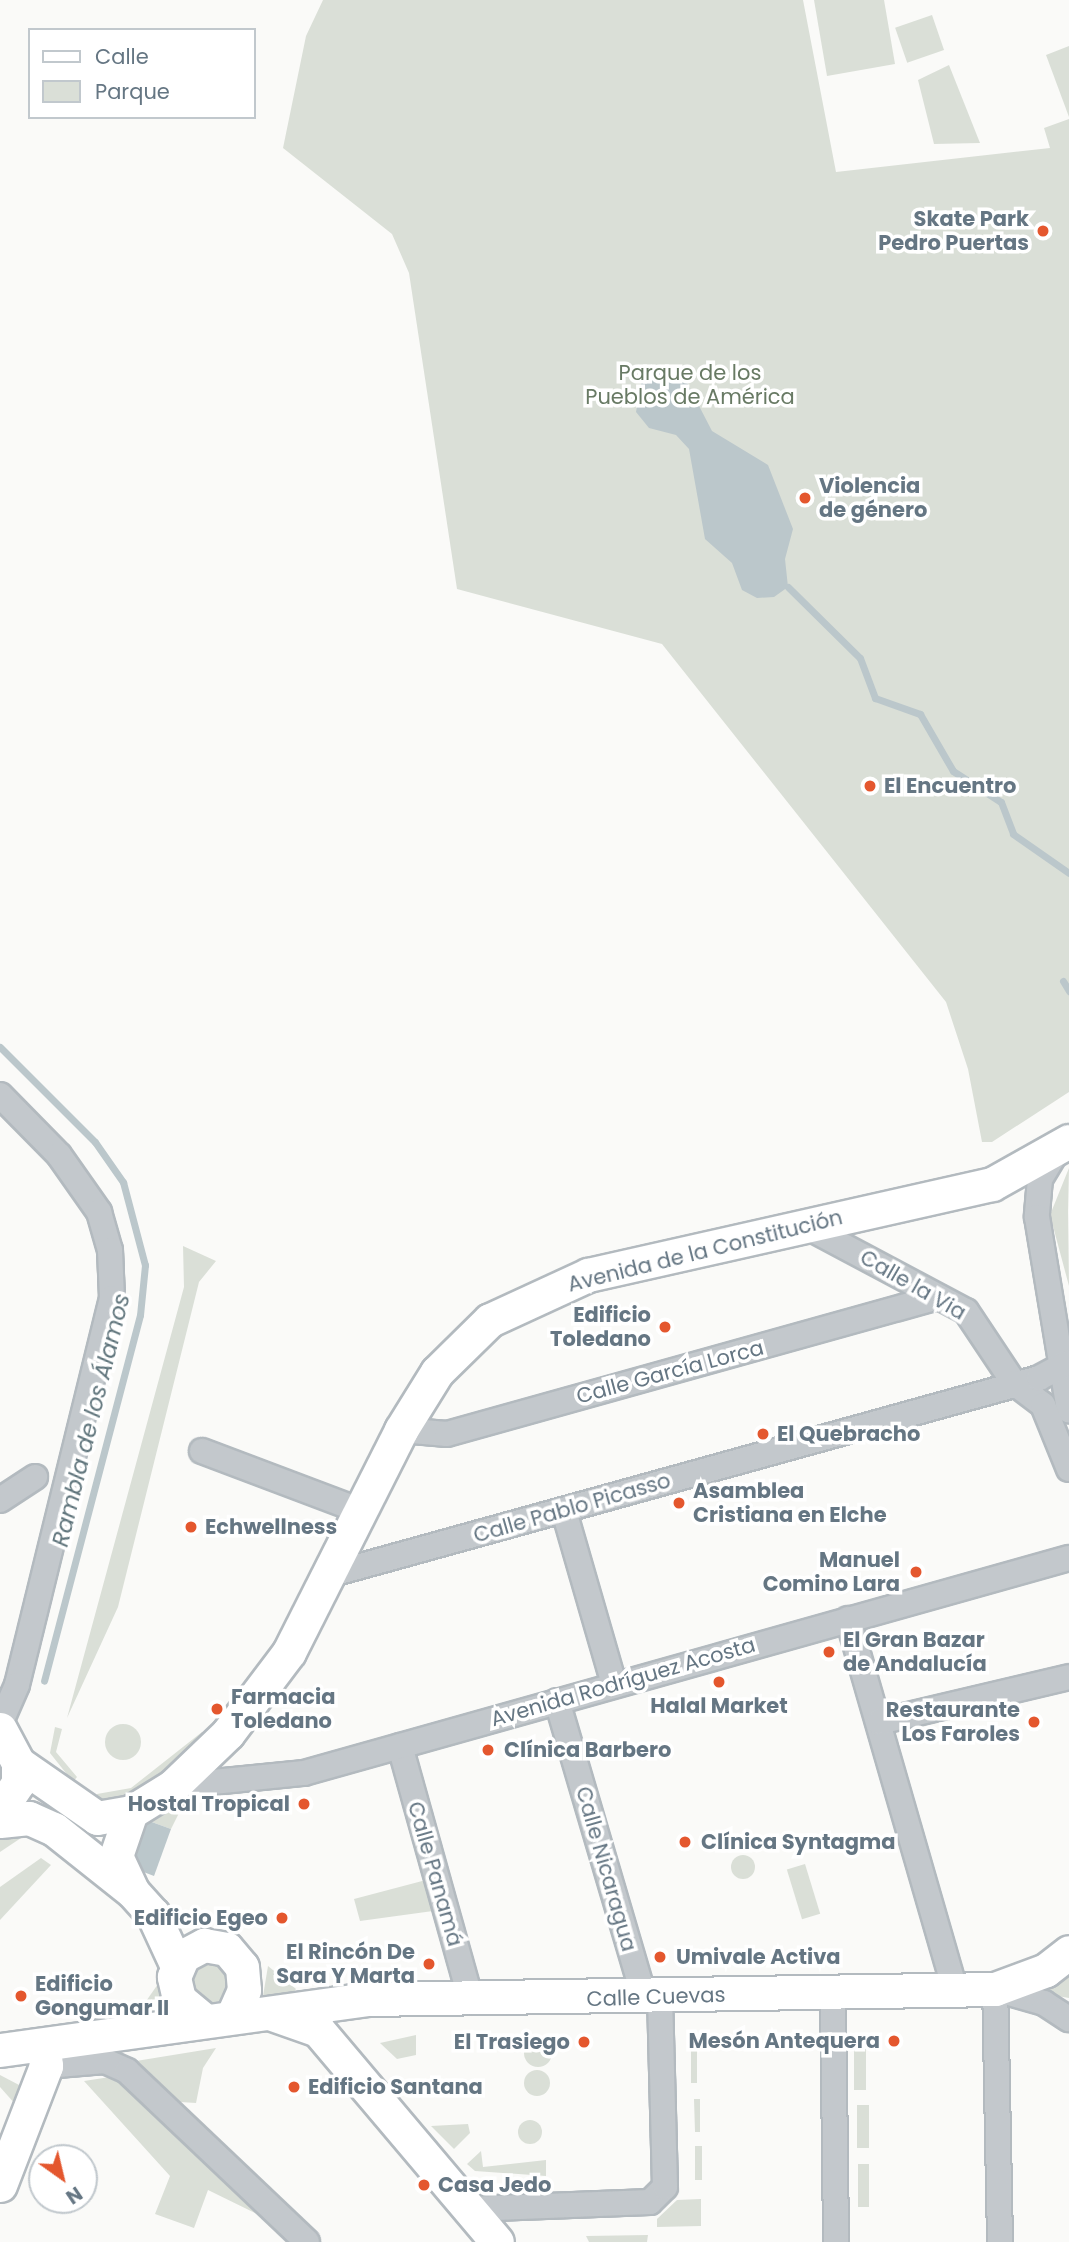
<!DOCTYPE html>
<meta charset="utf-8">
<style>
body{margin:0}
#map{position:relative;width:1069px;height:2242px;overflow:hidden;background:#fafaf8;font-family:Poppins,sans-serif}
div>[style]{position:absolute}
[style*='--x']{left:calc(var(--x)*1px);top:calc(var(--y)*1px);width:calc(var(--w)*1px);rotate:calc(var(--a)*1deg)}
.green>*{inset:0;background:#dadfd7;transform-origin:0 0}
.round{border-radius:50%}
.water>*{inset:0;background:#bbc7cb}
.stream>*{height:7px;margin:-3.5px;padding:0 3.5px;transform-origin:3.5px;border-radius:3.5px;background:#bbc7cb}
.roads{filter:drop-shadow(2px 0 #b3babf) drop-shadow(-2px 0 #b3babf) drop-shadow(0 2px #b3babf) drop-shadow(0 -2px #b3babf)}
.street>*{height:24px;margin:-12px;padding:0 12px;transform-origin:12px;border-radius:12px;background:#c3c8cc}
.secondary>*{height:33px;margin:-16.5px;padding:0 16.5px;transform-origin:16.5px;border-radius:16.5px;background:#fff}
.dots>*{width:19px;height:19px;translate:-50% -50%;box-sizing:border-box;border:4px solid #fff;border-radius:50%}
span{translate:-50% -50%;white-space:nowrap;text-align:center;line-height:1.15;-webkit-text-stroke:7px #fff;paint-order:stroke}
.poi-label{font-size:21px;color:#657683;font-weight:700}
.right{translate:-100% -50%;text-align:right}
.left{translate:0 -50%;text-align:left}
.park-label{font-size:21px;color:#687a64}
.street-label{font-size:21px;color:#657683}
.water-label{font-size:23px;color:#60757c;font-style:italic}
.legend{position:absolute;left:28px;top:28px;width:228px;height:91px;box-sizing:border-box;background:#fff;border:2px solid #c1c8cd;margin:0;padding:9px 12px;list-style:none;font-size:21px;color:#657683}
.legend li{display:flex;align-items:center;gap:14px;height:35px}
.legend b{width:35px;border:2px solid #c1c8cd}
.north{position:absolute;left:28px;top:2144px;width:70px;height:70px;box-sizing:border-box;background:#fff;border:2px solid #c1c8cd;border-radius:50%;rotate:146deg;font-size:19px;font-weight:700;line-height:28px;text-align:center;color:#657683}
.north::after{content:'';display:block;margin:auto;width:24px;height:32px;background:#e4572e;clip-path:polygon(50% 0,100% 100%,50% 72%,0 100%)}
</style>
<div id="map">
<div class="green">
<div style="clip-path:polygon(323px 0,803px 0,836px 172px,1050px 148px,1044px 128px,1069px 119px,1069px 1092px,992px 1142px,982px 1142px,968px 1069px,946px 1002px,662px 644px,457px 589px,409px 273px,392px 234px,283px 148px,306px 36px)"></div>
<div style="clip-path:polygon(814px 0,884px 0,895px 64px,827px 76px)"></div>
<div style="left:932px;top:15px;width:37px;height:39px;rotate:71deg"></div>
<div style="clip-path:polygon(1069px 46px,1069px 117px,1046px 55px)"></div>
<div style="clip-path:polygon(949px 65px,980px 143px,934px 144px,918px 80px)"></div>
<div style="clip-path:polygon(1069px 1168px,1068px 1211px,1069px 1286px,1050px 1215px)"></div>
<div style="clip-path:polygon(183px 1246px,216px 1261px,199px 1282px,118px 1607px,67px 1718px,184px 1287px)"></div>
<div class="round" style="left:105px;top:1724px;width:36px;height:36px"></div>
<div style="clip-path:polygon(55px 1727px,62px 1729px,56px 1752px,77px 1777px,73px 1782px,50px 1753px)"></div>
<div style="clip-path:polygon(202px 1732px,206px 1737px,184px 1759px,133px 1794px,97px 1800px,97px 1794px,131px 1788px)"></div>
<div style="clip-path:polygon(205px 1792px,179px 1813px,171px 1829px,149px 1821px,176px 1801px)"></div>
<div style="clip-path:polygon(23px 1824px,33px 1830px,0 1852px,0 1838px)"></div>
<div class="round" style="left:731px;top:1855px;width:24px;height:24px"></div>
<div style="clip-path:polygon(41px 1858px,51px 1865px,0 1920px,0 1887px)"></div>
<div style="left:805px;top:1864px;width:52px;height:19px;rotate:73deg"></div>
<div style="clip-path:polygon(426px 1880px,433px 1911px,360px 1921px,354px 1899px)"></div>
<div class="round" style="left:189px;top:1961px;width:42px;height:42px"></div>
<div style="clip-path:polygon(268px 1966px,296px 1989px,293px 1993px,263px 1996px)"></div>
<div style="clip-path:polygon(1069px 1974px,1069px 1998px,1034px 1992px)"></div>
<div style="clip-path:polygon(158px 1984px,165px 2012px,135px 2017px)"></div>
<div style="left:211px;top:2034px;width:6px;height:72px;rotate:108deg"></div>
<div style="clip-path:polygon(416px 2035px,416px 2055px,397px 2059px,380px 2043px)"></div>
<div class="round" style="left:524px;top:2039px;width:28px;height:28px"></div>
<div style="left:854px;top:2047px;width:12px;height:43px"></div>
<div style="clip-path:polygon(216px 2048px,203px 2068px,196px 2103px,180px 2102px,136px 2061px)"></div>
<div style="left:691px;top:2050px;width:6px;height:33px"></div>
<div class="round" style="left:524px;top:2070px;width:26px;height:26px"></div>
<div style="clip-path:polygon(0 2075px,21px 2086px,16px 2105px,0 2087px)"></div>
<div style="clip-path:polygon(110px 2077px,131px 2085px,267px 2219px,208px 2190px,194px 2228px,155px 2214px,170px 2176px,84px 2081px)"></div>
<div style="clip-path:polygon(694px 2099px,700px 2099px,700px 2132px,695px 2132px)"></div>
<div style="left:857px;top:2105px;width:12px;height:43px"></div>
<div class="round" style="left:518px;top:2120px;width:24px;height:24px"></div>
<div style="clip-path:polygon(468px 2124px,470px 2133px,454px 2149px,431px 2126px)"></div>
<div style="left:702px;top:2146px;width:34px;height:7px;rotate:90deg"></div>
<div style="clip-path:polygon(481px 2151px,483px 2167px,546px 2160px,546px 2176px,475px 2171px,467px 2164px)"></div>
<div style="left:858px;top:2164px;width:11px;height:43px"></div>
<div style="clip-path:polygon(701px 2199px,701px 2226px,657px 2227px,657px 2219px,677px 2200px)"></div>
<div style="clip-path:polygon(648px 2235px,647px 2242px,589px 2242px,586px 2236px)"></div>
</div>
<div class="water">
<div style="clip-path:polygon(656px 373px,682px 373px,712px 431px,768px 465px,793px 529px,785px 559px,788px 587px,774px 597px,757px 598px,742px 590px,732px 563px,705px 539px,689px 449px,676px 435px,649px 428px,636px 412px,642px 379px)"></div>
<div style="clip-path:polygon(149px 1821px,171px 1829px,154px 1876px,128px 1866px,132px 1837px)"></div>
</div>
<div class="stream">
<div style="--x:788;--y:587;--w:101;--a:44.6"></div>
<div style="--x:860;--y:658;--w:43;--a:69.4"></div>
<div style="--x:875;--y:698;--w:48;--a:19.6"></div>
<div style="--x:920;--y:714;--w:66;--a:59.9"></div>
<div style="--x:953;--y:771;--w:57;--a:32.9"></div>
<div style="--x:1001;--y:802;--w:34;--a:69"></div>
<div style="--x:1013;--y:834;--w:68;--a:34.9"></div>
<div style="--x:1063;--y:981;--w:12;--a:59"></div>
<div style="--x:0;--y:1047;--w:134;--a:45"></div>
<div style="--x:95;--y:1142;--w:49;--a:55"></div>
<div style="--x:123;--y:1182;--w:86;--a:75.2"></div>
<div style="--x:145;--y:1265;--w:50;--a:95.7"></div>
<div style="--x:140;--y:1315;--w:378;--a:104.7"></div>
</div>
<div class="roads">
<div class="street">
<div style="--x:0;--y:1095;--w:84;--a:45.5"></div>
<div style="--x:59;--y:1155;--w:70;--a:54.9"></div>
<div style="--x:99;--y:1212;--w:40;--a:74"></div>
<div style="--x:110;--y:1250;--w:48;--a:87.6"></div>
<div style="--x:112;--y:1298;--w:398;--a:103.8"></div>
<div style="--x:17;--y:1685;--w:43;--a:113.6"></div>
<div style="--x:1058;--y:1149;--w:35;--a:121"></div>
<div style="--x:1040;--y:1179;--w:38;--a:95"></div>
<div style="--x:1037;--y:1217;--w:196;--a:80.6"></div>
<div style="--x:804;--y:1225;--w:183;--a:28"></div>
<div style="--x:966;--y:1311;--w:87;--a:56.3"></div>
<div style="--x:1014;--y:1383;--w:36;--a:37"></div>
<div style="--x:1043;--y:1405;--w:69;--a:67.9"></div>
<div style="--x:401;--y:1430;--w:46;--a:5"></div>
<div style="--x:447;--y:1434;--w:510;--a:-15.59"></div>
<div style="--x:202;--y:1451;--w:170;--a:20.7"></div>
<div style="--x:0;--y:1500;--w:42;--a:-33.3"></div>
<div style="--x:564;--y:1511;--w:180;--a:73.9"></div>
<div style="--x:332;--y:1574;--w:734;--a:-15.49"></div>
<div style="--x:1039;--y:1378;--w:34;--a:-28"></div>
<div style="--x:848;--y:1619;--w:386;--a:73.9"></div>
<div style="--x:557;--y:1701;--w:309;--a:73.6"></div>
<div style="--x:879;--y:1722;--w:195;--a:-13.3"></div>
<div style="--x:400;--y:1746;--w:265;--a:74.4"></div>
<div style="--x:173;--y:1786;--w:132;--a:-5.7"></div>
<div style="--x:304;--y:1773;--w:795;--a:-15.7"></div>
<div style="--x:833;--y:1993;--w:249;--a:89.3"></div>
<div style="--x:46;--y:2066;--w:59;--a:-4.8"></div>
<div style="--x:105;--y:2061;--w:24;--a:24"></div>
<div style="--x:127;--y:2071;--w:248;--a:43.5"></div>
<div style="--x:469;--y:2209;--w:181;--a:-2.2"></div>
<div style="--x:650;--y:2202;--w:21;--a:-45"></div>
<div style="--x:665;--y:2187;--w:190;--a:-91.5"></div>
<div style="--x:1000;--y:2242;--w:253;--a:-91.1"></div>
<div style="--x:995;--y:1989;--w:51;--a:15.9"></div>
<div style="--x:1044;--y:2003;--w:30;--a:33"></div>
</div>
<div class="secondary">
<div style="--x:0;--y:1729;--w:38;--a:62"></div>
<div style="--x:18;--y:1763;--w:20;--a:90"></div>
<div style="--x:18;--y:1783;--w:32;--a:124"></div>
<div style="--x:18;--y:1763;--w:96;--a:34.8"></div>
<div style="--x:97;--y:1818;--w:35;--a:-10"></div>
<div style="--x:131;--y:1812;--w:49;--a:-31.8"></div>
<div style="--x:173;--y:1786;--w:76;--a:-43.9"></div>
<div style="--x:228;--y:1733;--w:101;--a:-53"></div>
<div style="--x:289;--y:1652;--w:249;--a:-63.2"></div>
<div style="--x:401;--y:1430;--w:68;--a:-58.2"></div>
<div style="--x:437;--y:1372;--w:74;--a:-44.5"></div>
<div style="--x:490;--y:1320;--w:108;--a:-24.7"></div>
<div style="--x:588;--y:1275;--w:414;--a:-12.7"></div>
<div style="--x:992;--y:1184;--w:88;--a:-29.2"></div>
<div style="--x:131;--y:1812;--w:46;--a:108.8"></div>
<div style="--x:116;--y:1856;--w:38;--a:65"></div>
<div style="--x:0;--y:1821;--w:29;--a:-6"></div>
<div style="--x:29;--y:1818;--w:27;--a:24"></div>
<div style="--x:54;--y:1829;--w:100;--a:38.5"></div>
<div style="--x:132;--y:1891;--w:31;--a:48"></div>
<div style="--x:153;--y:1914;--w:57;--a:65.2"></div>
<div style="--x:272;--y:2014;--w:49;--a:19.2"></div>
<div style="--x:318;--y:2030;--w:277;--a:49.8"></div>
<div style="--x:204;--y:2020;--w:33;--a:-140"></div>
<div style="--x:179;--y:1999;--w:23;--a:-103"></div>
<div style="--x:174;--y:1977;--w:23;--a:-67"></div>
<div style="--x:183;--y:1956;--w:24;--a:-28"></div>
<div style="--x:204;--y:1945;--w:23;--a:10"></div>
<div style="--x:227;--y:1949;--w:23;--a:50"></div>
<div style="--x:242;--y:1967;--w:23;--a:85"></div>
<div style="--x:244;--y:1990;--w:27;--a:114"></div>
<div style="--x:0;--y:2050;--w:372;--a:-7.9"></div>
<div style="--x:368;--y:1999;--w:627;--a:-0.91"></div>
<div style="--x:995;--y:1989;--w:54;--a:-20.4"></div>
<div style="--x:1046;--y:1970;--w:29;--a:-38"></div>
<div style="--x:0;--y:2185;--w:128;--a:-68.9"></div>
<div style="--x:46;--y:2066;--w:19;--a:-96"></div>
</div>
</div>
<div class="dots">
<div style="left:1043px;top:231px;background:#e4572e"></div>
<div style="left:805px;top:498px;background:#e4572e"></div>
<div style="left:870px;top:786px;background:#e4572e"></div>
<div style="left:665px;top:1327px;background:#e4572e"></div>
<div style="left:763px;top:1434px;background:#e4572e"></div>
<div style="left:679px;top:1503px;background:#e4572e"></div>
<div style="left:191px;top:1527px;background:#e4572e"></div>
<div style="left:916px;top:1572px;background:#e4572e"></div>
<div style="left:829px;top:1652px;background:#e4572e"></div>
<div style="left:719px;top:1682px;background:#e4572e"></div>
<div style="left:217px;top:1709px;background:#e4572e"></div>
<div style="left:1034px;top:1722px;background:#e4572e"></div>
<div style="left:488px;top:1750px;background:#e4572e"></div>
<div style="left:304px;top:1804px;background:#e4572e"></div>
<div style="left:685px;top:1842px;background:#e4572e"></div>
<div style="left:282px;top:1918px;background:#e4572e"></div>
<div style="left:660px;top:1957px;background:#e4572e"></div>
<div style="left:429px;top:1964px;background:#e4572e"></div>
<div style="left:21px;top:1996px;background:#e4572e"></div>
<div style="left:894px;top:2041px;background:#e4572e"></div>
<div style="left:584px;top:2042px;background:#e4572e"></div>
<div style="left:294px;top:2087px;background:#e4572e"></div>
<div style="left:424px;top:2185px;background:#e4572e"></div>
</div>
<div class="poi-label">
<span class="right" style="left:1029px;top:231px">Skate Park<br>Pedro Puertas</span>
<span class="left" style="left:819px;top:498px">Violencia<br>de género</span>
<span class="left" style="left:884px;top:786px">El Encuentro</span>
<span class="right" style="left:651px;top:1327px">Edificio<br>Toledano</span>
<span class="left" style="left:777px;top:1434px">El Quebracho</span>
<span class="left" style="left:693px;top:1503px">Asamblea<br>Cristiana en Elche</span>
<span class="left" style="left:205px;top:1527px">Echwellness</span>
<span class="right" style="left:900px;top:1572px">Manuel<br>Comino Lara</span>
<span class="left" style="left:843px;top:1652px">El Gran Bazar<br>de Andalucía</span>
<span class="left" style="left:231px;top:1709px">Farmacia<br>Toledano</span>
<span style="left:719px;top:1706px">Halal Market</span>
<span class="right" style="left:1020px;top:1722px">Restaurante<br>Los Faroles</span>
<span class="left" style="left:504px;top:1750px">Clínica Barbero</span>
<span class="right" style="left:290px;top:1804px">Hostal Tropical</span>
<span class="left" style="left:701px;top:1842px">Clínica Syntagma</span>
<span class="right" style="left:268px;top:1918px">Edificio Egeo</span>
<span class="right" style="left:415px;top:1964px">El Rincón De<br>Sara Y Marta</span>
<span class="left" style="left:676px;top:1957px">Umivale Activa</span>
<span class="left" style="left:35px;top:1996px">Edificio<br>Gongumar II</span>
<span class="right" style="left:880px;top:2041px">Mesón Antequera</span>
<span class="right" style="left:570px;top:2042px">El Trasiego</span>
<span class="left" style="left:308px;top:2087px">Edificio Santana</span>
<span class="left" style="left:438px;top:2185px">Casa Jedo</span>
</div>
<div class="park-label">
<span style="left:690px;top:385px">Parque de los<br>Pueblos de América</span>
</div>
<div class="street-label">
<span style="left:705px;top:1251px;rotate:-14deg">Avenida de la Constitución</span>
<span style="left:913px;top:1285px;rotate:30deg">Calle la Via</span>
<span style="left:670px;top:1372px;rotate:-15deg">Calle García Lorca</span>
<span style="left:572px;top:1508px;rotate:-16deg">Calle Pablo Picasso</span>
<span style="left:623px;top:1682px;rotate:-16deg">Avenida Rodríguez Acosta</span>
<span style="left:606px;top:1869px;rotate:74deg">Calle Nicaragua</span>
<span style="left:435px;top:1874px;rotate:74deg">Calle Panamá</span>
<span style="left:656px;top:1997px;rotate:-2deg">Calle Cuevas</span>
</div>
<div class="water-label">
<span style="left:91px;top:1420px;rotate:-76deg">Rambla de los Álamos</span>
</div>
<ul class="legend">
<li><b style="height:9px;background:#fff"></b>Calle</li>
<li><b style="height:19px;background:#dadfd7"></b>Parque</li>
</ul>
<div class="north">N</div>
</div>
